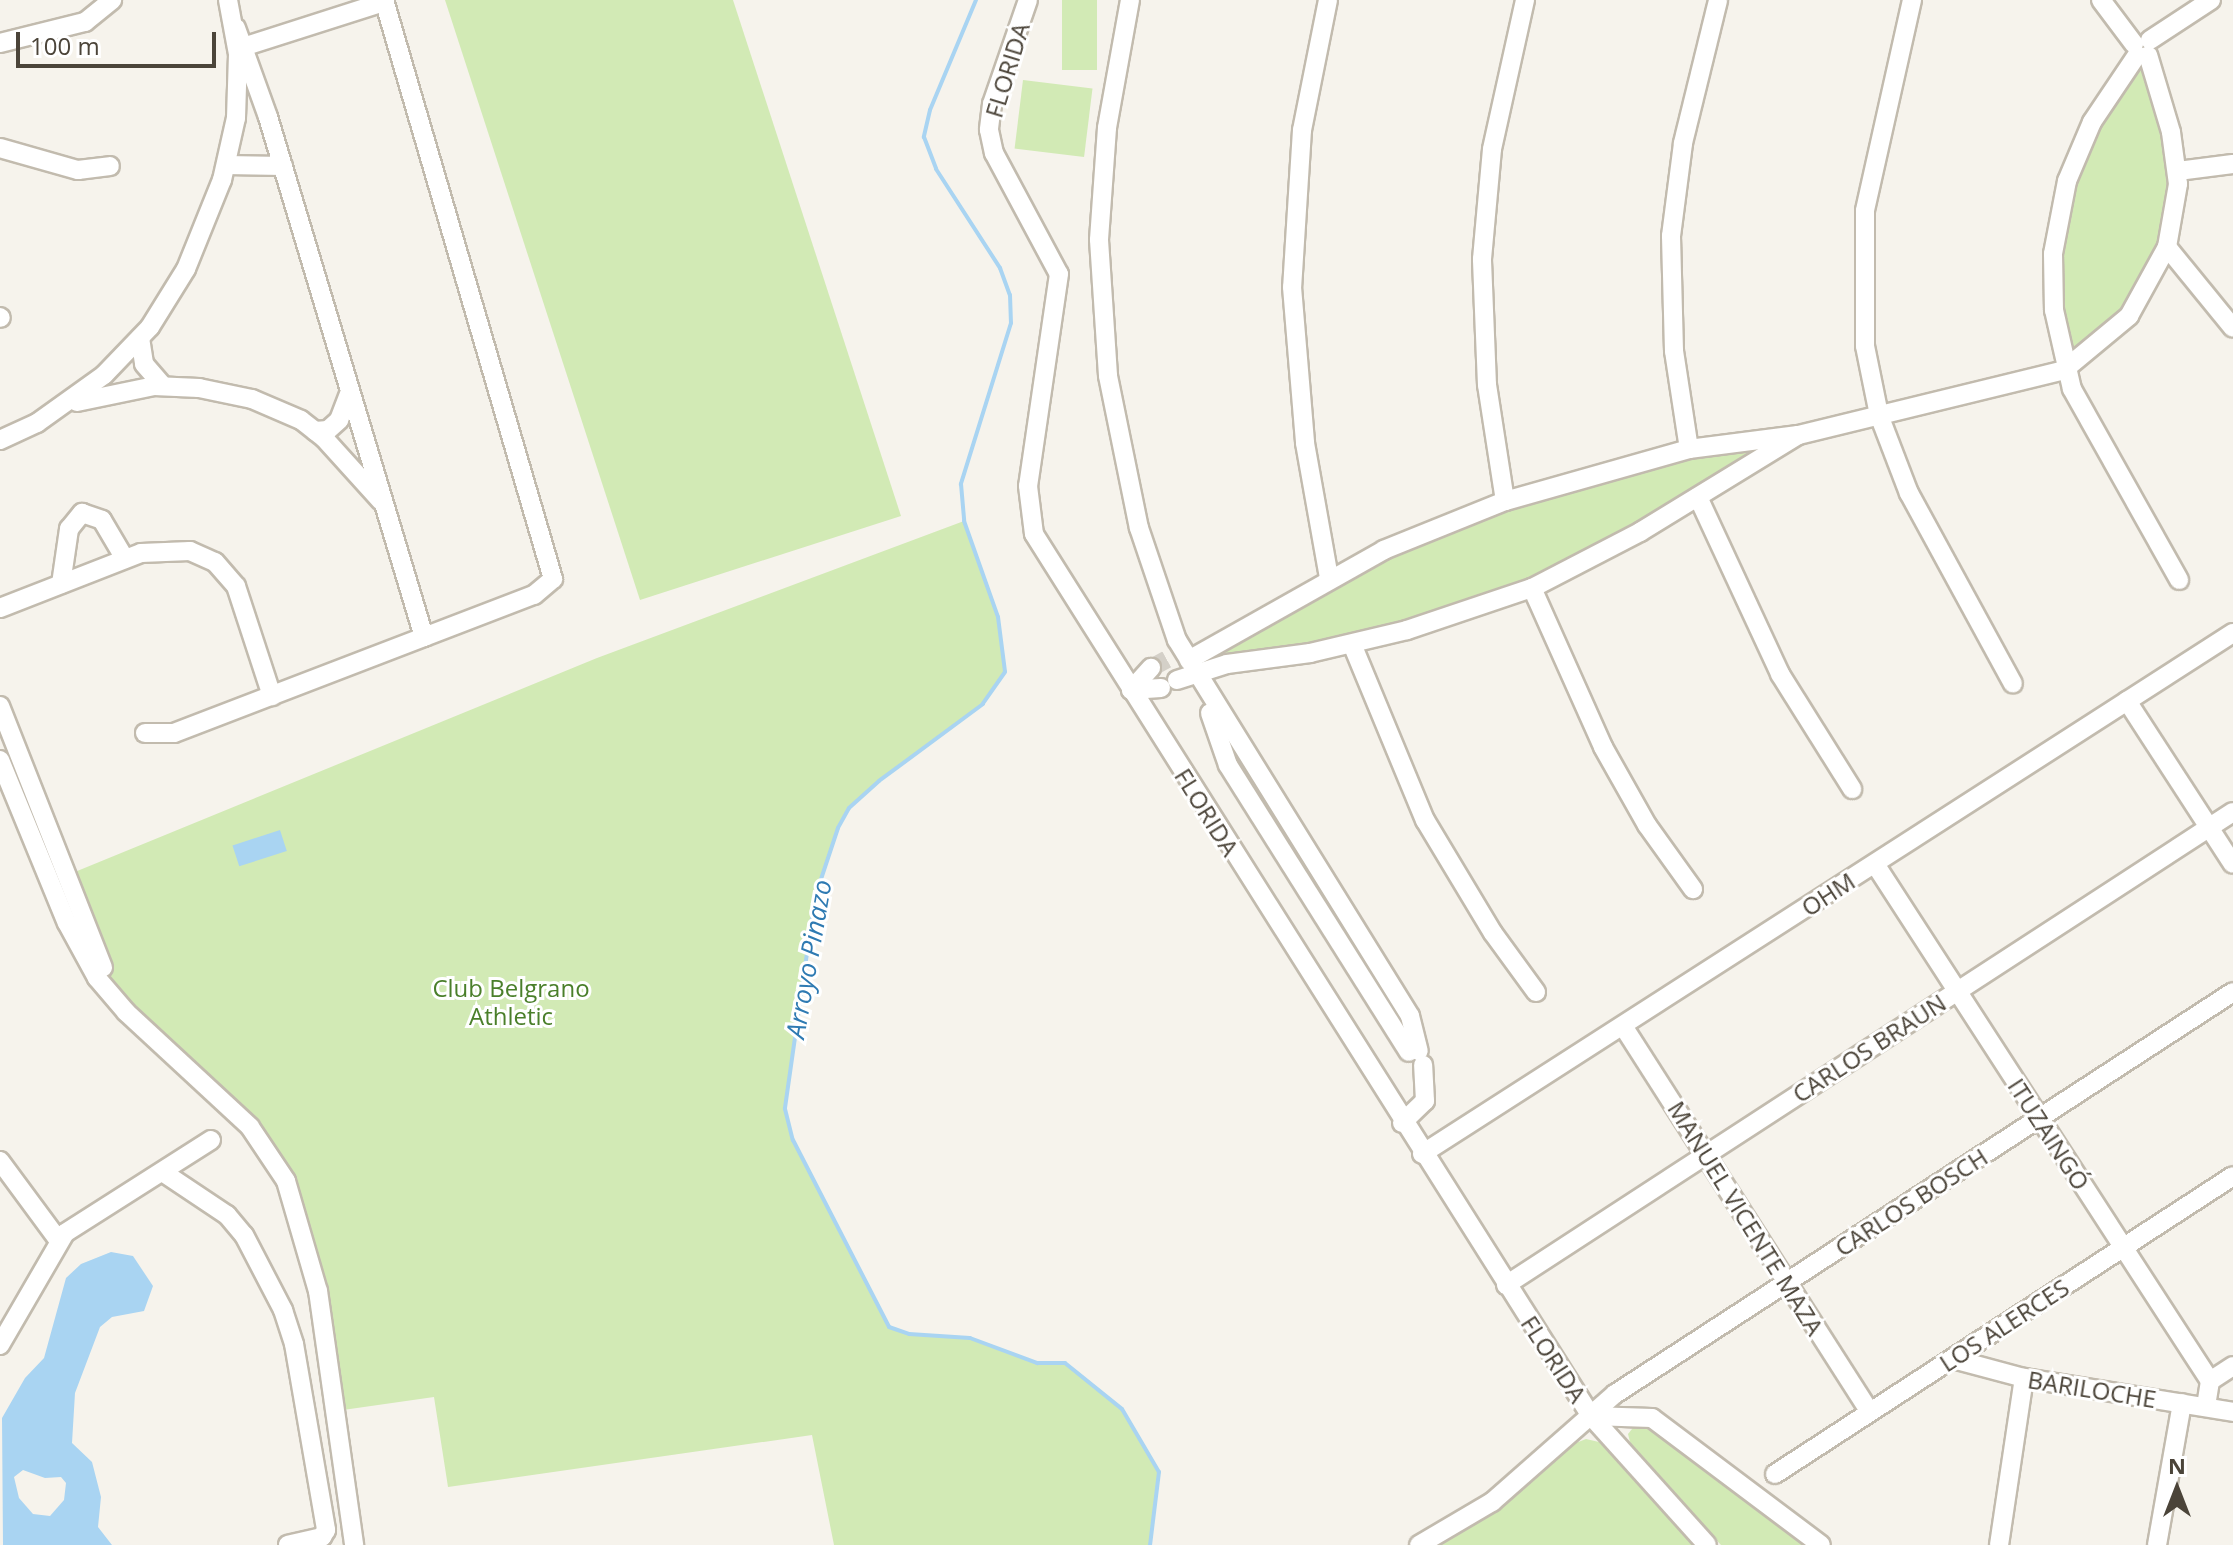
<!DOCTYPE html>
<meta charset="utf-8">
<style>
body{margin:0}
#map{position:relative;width:2233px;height:1545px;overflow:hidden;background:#f6f3ec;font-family:"Open Sans",sans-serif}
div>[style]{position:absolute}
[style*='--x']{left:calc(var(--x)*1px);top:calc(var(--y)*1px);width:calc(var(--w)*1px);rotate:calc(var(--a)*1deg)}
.green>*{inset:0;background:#d2eab5;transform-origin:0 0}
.water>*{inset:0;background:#a9d4f2;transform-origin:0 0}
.stream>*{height:4px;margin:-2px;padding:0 2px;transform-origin:2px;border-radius:2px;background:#a9d4f2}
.minor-tunnel>*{height:18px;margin-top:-9px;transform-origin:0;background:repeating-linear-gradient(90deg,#d4d0c8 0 18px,transparent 0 27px)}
.roads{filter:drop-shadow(2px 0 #c2bbae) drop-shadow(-2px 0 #c2bbae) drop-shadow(0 2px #c2bbae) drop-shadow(0 -2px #c2bbae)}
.minor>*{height:18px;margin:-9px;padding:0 9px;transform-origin:9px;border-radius:9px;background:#fff}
span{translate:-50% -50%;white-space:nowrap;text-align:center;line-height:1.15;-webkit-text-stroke:6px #fff;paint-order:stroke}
.street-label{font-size:24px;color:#4b4439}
.park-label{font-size:24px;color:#4a7f2a}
.water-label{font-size:26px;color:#2e7ab2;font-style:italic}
.north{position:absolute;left:2137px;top:1449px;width:80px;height:80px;-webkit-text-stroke:6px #fff;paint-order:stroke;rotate:0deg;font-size:22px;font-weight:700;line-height:32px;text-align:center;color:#4b4439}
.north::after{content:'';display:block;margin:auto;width:28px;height:36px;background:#4b4439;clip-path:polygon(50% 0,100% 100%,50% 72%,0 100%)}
.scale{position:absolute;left:16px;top:32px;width:200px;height:36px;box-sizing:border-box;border:4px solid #4b4439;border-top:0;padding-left:10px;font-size:24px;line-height:28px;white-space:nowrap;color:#4b4439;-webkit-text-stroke:6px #fff;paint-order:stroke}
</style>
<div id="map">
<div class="green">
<div style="clip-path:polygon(445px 0,733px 0,901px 516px,640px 600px)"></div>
<div style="left:1062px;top:0;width:35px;height:70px"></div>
<div style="clip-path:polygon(2143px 58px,2173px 170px,2167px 225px,2133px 301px,2073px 357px,2058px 320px,2057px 280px,2067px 202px,2110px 104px)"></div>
<div style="left:1023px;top:80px;width:70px;height:69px;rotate:7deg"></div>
<div style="clip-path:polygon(1767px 446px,1713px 483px,1526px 586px,1465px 608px,1315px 647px,1216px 655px,1407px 547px,1484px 518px,1638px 471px,1724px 450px)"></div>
<div style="clip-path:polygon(964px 521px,998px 617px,1005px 672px,983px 704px,879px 781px,849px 808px,838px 828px,815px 897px,785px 1109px,793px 1140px,889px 1327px,909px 1334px,970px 1338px,1037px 1363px,1065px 1363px,1122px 1409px,1159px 1472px,1149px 1545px,834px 1545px,812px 1435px,448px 1487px,434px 1397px,336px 1411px,277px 1161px,126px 1012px,65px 876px,597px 658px)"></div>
<div style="clip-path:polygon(1231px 749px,1410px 1023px,1404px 1030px,1239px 773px)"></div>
<div style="clip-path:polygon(1636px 1424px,1654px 1427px,1810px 1545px,1721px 1545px,1632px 1450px,1628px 1434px)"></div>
<div style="clip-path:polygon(1586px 1439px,1599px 1442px,1696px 1545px,1436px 1545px,1531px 1482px,1568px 1446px)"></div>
</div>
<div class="water">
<div style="left:280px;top:830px;width:22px;height:50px;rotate:72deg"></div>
<div style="clip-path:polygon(evenodd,111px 1252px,133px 1256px,153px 1286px,144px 1311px,112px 1317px,100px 1327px,75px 1393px,72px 1443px,92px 1462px,101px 1497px,98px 1527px,112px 1545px,3px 1545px,2px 1418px,25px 1378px,44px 1358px,66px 1278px,81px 1264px,111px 1252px,23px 1470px,45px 1478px,61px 1477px,66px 1483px,64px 1500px,50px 1516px,33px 1514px,19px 1498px,14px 1477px,23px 1470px)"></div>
</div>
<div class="stream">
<div style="--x:976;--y:0;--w:119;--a:112.7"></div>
<div style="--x:930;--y:110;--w:28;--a:103"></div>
<div style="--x:924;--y:137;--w:34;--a:69"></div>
<div style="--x:936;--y:169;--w:118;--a:57.1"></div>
<div style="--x:1000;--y:268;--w:29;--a:70"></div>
<div style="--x:1010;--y:295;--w:28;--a:88"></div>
<div style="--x:1011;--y:323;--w:169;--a:107.3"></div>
<div style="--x:961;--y:484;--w:37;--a:85"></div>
<div style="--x:964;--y:521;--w:102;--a:70.5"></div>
<div style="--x:998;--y:617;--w:55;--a:82.7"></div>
<div style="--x:1005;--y:672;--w:39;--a:125"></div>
<div style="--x:983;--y:704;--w:129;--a:143.5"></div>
<div style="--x:879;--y:781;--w:40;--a:138"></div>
<div style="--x:849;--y:808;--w:23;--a:119"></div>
<div style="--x:838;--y:828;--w:73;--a:108.4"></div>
<div style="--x:815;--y:897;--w:214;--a:98.1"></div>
<div style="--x:785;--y:1109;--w:32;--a:76"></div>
<div style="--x:793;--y:1140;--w:210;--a:62.8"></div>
<div style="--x:889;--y:1327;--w:21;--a:19"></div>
<div style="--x:909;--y:1334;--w:61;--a:3.8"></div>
<div style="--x:970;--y:1338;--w:72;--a:20.5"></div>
<div style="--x:1037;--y:1363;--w:28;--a:0"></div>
<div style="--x:1065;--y:1363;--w:73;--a:38.9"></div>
<div style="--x:1122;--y:1409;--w:73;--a:59.6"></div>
<div style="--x:1159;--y:1472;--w:74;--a:97"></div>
</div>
<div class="minor-tunnel">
<div style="--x:1151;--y:668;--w:18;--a:-29"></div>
</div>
<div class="roads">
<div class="minor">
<div style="--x:1028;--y:0;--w:110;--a:109.1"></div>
<div style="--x:992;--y:104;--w:26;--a:97"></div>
<div style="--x:989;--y:130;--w:24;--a:78"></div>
<div style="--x:994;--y:153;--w:137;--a:61.8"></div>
<div style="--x:1059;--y:274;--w:214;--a:98.3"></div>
<div style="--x:1028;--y:486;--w:48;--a:82.9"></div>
<div style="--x:1034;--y:534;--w:1043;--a:57.73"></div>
<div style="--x:1591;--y:1416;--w:173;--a:48"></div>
<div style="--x:1130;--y:0;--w:130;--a:100.2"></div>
<div style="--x:1107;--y:128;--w:112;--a:94.1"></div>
<div style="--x:1099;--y:240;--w:136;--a:86.2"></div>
<div style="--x:1108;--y:376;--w:155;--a:78.5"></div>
<div style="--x:1139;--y:528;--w:118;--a:71.3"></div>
<div style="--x:1177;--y:640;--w:442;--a:58.2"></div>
<div style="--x:1410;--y:1016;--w:36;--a:76"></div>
<div style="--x:1328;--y:0;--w:133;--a:101.3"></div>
<div style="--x:1302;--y:130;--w:157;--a:93.6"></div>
<div style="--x:1292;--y:287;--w:157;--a:85.2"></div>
<div style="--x:1305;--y:443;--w:137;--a:79.9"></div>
<div style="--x:1912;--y:0;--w:216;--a:102.6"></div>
<div style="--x:1865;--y:211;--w:135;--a:90"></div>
<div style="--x:1865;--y:346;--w:70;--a:78.5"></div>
<div style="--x:1879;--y:415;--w:84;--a:69"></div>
<div style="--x:1909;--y:493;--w:217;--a:61.4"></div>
<div style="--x:2101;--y:0;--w:55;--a:53.1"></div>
<div style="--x:236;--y:28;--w:95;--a:70.2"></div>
<div style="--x:268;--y:117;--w:543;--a:73.3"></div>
<div style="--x:2150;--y:40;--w:73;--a:-33.3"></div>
<div style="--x:0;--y:43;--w:88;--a:-13.9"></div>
<div style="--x:85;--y:22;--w:35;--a:-39"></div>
<div style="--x:238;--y:54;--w:11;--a:-45"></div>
<div style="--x:246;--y:46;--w:145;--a:-17.7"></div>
<div style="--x:2137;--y:55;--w:81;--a:123.9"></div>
<div style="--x:2092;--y:122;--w:64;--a:113"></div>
<div style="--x:2067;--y:181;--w:74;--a:100.9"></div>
<div style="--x:2053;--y:254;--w:56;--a:89"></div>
<div style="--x:2054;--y:310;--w:81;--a:77.2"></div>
<div style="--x:2072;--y:389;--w:219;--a:60.7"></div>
<div style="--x:0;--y:148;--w:81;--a:15.8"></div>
<div style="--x:78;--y:170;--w:32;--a:-7"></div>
<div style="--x:226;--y:165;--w:57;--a:1"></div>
<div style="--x:2178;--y:171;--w:55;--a:-7.3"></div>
<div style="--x:2167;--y:247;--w:104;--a:50.8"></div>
<div style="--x:0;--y:317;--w:1;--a:45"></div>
<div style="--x:140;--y:338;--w:26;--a:81"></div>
<div style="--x:144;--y:364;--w:29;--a:49"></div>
<div style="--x:77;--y:402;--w:79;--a:-11.7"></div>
<div style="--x:154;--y:386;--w:45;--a:2.5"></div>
<div style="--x:199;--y:388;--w:54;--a:11.7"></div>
<div style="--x:252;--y:399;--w:53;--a:23.2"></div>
<div style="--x:301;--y:420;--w:29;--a:38"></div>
<div style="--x:324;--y:438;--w:85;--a:47.9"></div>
<div style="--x:315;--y:431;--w:13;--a:-4"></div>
<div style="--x:328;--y:430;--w:15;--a:-42"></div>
<div style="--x:339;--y:420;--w:31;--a:-69"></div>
<div style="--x:1798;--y:435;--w:274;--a:-13.7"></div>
<div style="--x:2064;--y:370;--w:85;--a:-39.7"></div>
<div style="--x:2129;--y:316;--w:79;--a:-61.2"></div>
<div style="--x:2167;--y:247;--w:64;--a:-80.1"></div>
<div style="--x:2178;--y:184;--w:52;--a:-97.7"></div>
<div style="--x:2171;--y:132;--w:80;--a:-106.6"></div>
<div style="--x:0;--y:440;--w:41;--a:-24.7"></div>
<div style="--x:37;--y:423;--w:82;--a:-35.6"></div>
<div style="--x:104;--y:375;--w:66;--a:-46.2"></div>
<div style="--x:150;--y:327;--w:68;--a:-58.2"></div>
<div style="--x:186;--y:269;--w:96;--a:-68"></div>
<div style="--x:222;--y:180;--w:64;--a:-77.3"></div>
<div style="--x:236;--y:118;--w:64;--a:-88.2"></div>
<div style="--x:238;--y:54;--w:55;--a:-100.5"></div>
<div style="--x:1689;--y:449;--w:99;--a:-98.7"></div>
<div style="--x:1674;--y:351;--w:115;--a:-91.5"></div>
<div style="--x:1671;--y:236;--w:94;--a:-82.6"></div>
<div style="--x:1683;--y:143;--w:147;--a:-76.2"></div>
<div style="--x:1698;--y:497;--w:195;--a:65.1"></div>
<div style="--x:1780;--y:674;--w:136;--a:57.9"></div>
<div style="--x:1505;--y:501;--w:117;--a:-98.8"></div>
<div style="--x:1487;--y:385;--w:126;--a:-92.3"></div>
<div style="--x:1482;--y:259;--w:110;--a:-84.8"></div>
<div style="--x:1492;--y:149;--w:153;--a:-77.5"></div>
<div style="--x:61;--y:584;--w:56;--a:-81.7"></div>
<div style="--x:69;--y:529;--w:21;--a:-51"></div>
<div style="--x:82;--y:513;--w:21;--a:19"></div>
<div style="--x:102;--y:520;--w:45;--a:59.5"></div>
<div style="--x:1532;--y:588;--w:174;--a:65.9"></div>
<div style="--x:1603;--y:747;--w:90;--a:60.6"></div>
<div style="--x:1647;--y:825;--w:79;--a:54.3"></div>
<div style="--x:0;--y:608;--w:151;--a:-21.3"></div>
<div style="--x:141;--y:553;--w:49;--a:-2.3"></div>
<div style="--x:190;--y:551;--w:27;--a:24"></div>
<div style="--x:215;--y:562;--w:32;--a:49"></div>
<div style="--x:236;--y:586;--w:116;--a:71.9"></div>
<div style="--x:1352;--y:644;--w:191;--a:67.5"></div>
<div style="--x:1425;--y:820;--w:132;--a:59"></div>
<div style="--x:1493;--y:933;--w:73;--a:53.9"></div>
<div style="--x:1177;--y:680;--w:52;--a:-17.7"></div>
<div style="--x:1227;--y:664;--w:84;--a:-7.5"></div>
<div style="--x:1310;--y:653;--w:100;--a:-13.3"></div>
<div style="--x:1407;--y:630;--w:132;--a:-18.6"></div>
<div style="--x:1532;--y:588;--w:122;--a:-27.4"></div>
<div style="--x:1640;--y:532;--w:185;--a:-31.5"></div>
<div style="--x:1798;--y:435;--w:110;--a:172.7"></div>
<div style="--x:1689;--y:449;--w:191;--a:164.2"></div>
<div style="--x:1505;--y:501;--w:131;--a:158"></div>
<div style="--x:1384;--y:550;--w:224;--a:150.6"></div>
<div style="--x:1131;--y:690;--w:30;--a:-4"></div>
<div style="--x:1131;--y:690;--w:30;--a:-48"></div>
<div style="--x:2127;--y:701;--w:194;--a:57"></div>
<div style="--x:0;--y:706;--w:281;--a:68.5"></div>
<div style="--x:1210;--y:713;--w:55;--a:70.9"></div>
<div style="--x:1228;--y:765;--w:339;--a:57.8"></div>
<div style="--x:145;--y:733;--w:29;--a:0"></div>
<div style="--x:174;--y:733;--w:386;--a:-21"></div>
<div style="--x:534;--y:595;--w:25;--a:-40"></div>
<div style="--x:553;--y:579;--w:603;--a:-106.27"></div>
<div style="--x:0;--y:760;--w:176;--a:67.7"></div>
<div style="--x:67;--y:923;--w:63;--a:61.4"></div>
<div style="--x:97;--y:978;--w:45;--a:49.5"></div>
<div style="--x:126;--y:1012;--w:169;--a:42.8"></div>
<div style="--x:250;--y:1127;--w:65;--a:56.3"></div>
<div style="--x:286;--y:1181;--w:115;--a:73.8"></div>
<div style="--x:318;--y:1291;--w:257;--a:81.9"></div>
<div style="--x:1875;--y:864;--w:616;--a:57.06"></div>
<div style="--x:2210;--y:1381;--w:26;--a:99"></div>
<div style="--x:1623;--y:1026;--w:457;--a:57.4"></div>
<div style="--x:1402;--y:1123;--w:32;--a:-44"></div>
<div style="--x:1425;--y:1101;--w:36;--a:-93"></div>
<div style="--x:1422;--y:1154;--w:964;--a:-32.72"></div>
<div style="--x:0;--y:1161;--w:99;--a:53.6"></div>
<div style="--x:164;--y:1173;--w:76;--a:33.7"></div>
<div style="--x:227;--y:1215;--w:26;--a:50"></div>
<div style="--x:244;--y:1235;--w:85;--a:62.5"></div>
<div style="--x:283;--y:1310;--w:36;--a:72"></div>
<div style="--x:294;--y:1344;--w:189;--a:80.2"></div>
<div style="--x:326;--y:1530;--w:8;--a:120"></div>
<div style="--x:322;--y:1537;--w:35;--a:167"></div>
<div style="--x:1506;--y:1285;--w:867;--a:-33.05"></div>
<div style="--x:0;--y:1345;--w:129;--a:-59.9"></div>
<div style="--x:65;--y:1233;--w:173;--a:-32.5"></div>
<div style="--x:1953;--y:1359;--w:73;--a:15"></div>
<div style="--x:2024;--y:1378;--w:212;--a:9.2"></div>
<div style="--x:2210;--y:1381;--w:27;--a:-33"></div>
<div style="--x:1591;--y:1416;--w:61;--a:1.9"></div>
<div style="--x:1652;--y:1418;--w:211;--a:36.9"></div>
<div style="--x:1775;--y:1474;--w:546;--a:-33.05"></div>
<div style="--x:1419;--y:1545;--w:85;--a:-30.5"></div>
<div style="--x:1492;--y:1502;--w:164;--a:-41.3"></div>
<div style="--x:1615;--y:1394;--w:737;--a:-33.04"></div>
<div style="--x:1999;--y:1545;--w:169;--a:-81.5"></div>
<div style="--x:2157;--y:1545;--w:144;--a:-80"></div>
</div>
</div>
<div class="street-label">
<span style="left:1007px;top:70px;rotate:-73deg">FLORIDA</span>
<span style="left:1207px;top:812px;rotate:58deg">FLORIDA</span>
<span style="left:1828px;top:894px;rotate:-33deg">OHM</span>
<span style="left:1869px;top:1048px;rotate:-33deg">CARLOS BRAUN</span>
<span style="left:2049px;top:1134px;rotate:57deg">ITUZAINGÓ</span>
<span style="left:1911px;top:1202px;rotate:-33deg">CARLOS BOSCH</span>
<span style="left:1746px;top:1218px;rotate:58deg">MANUEL VICENTE MAZA</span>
<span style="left:2004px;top:1325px;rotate:-33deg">LOS ALERCES</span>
<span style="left:1554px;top:1359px;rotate:57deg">FLORIDA</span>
<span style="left:2092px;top:1389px;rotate:9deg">BARILOCHE</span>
</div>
<div class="park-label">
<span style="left:511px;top:1002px">Club Belgrano<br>Athletic</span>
</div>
<div class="water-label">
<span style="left:809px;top:959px;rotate:-80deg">Arroyo Pinazo</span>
</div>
<div class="north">N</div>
<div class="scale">100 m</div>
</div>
